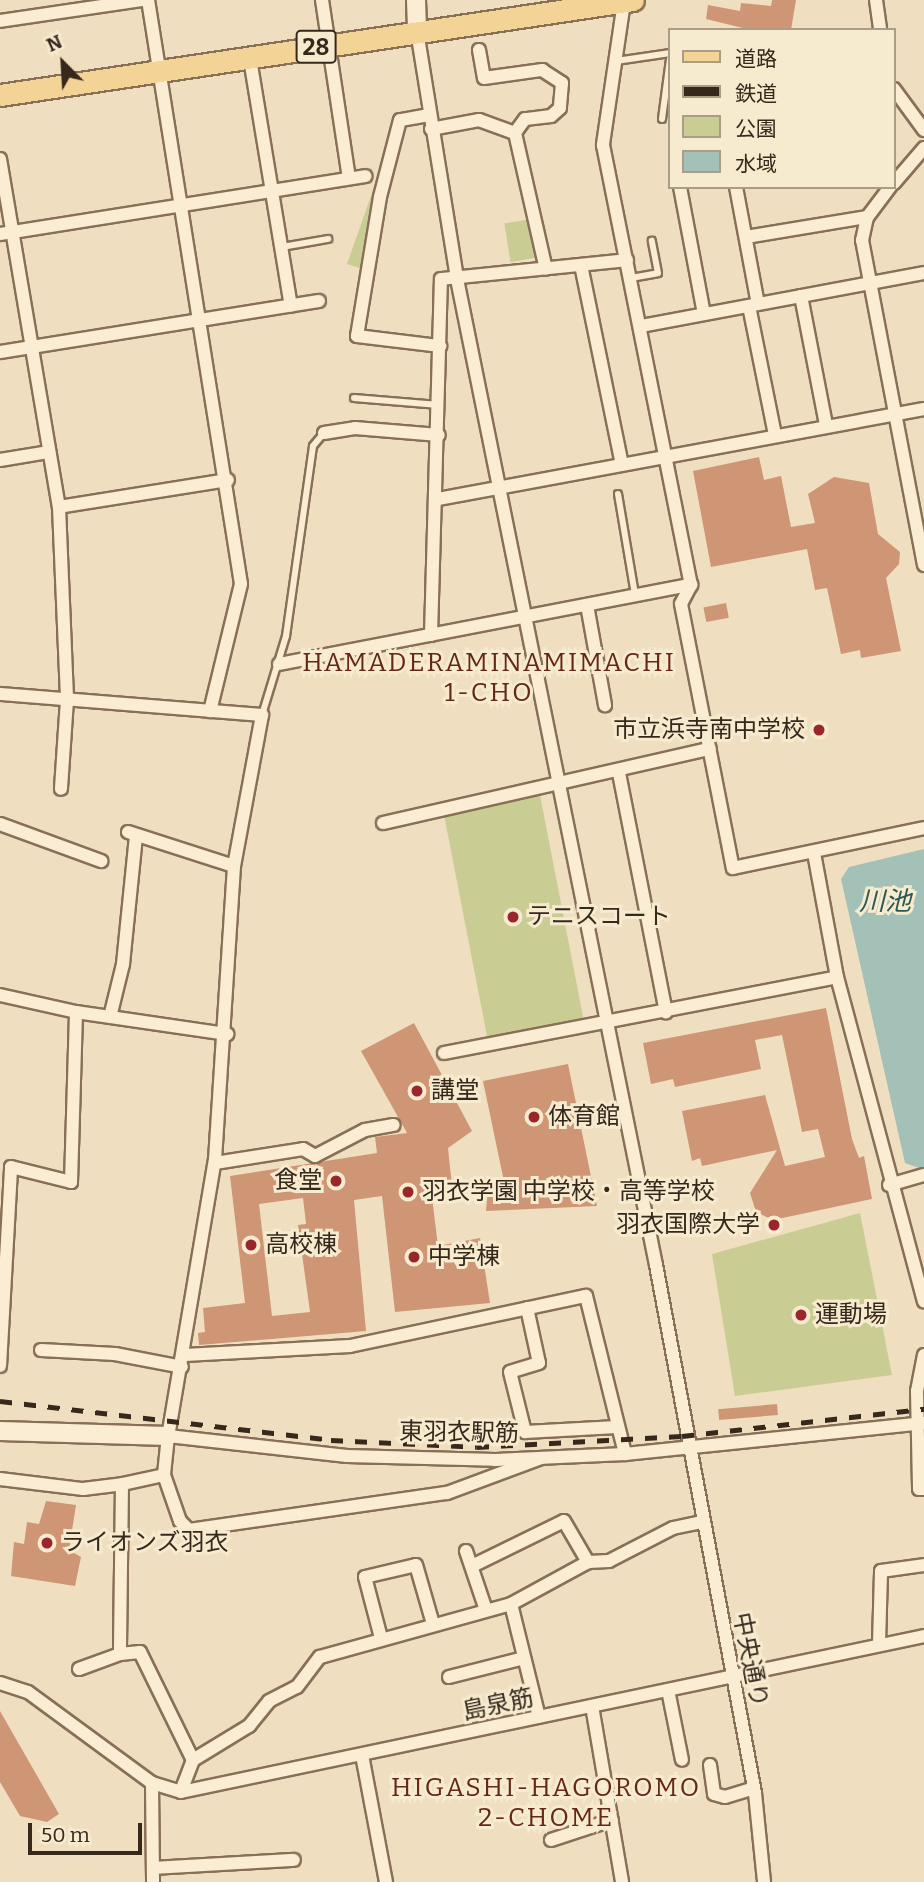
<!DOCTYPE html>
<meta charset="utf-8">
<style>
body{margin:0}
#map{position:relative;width:924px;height:1882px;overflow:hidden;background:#efdfc0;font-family:Bitter,"Noto Sans JP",serif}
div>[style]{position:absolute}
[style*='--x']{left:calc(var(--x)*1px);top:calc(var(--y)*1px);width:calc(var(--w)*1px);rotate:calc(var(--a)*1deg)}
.green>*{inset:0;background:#c9cd93;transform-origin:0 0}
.water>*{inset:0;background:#a3c1b7}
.building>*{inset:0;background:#ce9674;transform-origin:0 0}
.roads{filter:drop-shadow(2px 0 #887057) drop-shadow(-2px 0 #887057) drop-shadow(0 2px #887057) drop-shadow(0 -2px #887057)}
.lane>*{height:6px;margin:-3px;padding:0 3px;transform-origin:3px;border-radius:3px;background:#faedd3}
.street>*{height:12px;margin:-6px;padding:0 6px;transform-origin:6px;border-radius:6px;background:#faedd3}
.secondary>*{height:18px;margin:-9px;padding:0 9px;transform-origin:9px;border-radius:9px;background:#faedd3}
.primary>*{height:21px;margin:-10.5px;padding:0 10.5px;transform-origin:10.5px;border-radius:10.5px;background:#f4d396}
.rail>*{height:4.5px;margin-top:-2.25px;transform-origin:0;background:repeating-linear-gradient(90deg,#37281c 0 12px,transparent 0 24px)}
.dots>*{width:19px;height:19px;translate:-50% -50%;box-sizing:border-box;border:4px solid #f6eacf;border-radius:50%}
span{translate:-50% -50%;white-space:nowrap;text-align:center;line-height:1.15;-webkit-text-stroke:6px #f6eacf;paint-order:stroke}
.shield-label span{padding:2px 5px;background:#f6eacf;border:2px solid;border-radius:5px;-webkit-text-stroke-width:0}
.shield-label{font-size:23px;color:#37281c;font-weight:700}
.poi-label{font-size:24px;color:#37281c}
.right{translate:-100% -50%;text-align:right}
.left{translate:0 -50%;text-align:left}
.street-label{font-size:24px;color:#37281c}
.neighbourhood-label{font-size:26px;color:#65271a;letter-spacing:2px}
.water-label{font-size:26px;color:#2b5853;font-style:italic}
.legend{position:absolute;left:668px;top:28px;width:228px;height:161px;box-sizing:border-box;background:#f6eacf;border:2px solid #aa9c87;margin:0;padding:9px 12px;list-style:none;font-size:21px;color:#37281c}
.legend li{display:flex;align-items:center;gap:14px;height:35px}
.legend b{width:35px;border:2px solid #aa9c87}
.north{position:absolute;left:28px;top:28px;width:70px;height:70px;-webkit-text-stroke:5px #f6eacf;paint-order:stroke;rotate:336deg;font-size:19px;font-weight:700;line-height:28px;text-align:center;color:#37281c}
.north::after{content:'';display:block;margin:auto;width:24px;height:32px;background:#37281c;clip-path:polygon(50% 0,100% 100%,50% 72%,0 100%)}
.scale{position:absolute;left:28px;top:1823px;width:114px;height:32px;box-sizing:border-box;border:4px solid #37281c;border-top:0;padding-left:9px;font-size:21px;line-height:24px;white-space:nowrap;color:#37281c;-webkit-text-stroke:5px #f6eacf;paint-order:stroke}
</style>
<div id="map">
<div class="green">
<div style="clip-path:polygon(372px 193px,372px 204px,365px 270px,347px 264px)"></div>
<div style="left:532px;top:219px;width:39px;height:28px;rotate:81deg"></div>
<div style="left:539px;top:790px;width:237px;height:98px;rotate:79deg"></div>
<div style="clip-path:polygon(860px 1213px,892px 1375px,735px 1396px,712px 1254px)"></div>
</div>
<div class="water">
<div style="clip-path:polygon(924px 849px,924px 1169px,922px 1169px,905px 1163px,841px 879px,849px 867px)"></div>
</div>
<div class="building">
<div style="clip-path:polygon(772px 0,796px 0,791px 30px,751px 30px,706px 19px,708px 5px,740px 11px,741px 3px,771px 6px)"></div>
<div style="clip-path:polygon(759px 457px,764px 480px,781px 476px,791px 527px,815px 523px,808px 494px,834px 477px,869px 483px,878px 534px,900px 552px,899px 564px,886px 578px,901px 651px,861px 658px,860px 650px,841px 654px,827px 588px,815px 590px,807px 549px,711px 567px,693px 471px)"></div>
<div style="left:726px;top:603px;width:15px;height:23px;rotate:79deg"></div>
<div style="clip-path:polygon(826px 1008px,852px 1139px,859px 1158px,864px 1156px,872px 1199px,773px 1220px,756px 1212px,750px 1193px,777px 1150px,702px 1166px,700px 1158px,692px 1161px,682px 1111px,765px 1095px,785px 1166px,825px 1157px,818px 1129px,802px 1132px,782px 1035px,755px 1040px,761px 1069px,675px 1087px,673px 1079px,651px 1084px,643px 1043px)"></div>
<div style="clip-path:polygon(evenodd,414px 1023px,472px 1131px,448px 1148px,452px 1186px,431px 1189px,438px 1246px,480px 1238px,490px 1303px,395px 1312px,382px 1196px,354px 1200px,366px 1331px,199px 1345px,198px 1333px,205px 1332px,203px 1308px,245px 1303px,230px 1176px,377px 1153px,375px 1137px,407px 1133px,361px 1051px,414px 1023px,303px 1198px,306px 1224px,298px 1225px,310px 1312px,272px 1316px,259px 1204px,303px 1198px)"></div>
<div style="clip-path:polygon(568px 1064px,597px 1206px,486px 1211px,488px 1189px,502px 1187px,507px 1196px,483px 1081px)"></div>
<div style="left:777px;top:1404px;width:11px;height:59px;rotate:85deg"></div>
<div style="clip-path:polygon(46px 1501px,76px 1505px,69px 1550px,81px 1557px,75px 1586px,11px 1576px,14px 1542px,24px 1544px,27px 1522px,39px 1524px)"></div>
<div style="clip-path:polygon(0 1711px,59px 1814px,47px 1822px,20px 1816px,0 1782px)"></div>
</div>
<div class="roads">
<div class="lane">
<div style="--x:616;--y:61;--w:55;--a:-8.4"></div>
<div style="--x:662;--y:119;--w:61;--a:-82.4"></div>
<div style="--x:282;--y:247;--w:47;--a:-9.9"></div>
<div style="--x:631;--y:278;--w:27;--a:-10"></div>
<div style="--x:658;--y:273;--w:33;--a:-101"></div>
<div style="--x:354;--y:398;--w:85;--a:4.7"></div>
<div style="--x:618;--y:494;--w:102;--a:80.4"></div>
<div style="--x:262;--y:715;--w:83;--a:-73.1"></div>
<div style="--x:286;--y:636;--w:192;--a:-81.9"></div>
<div style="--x:313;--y:446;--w:17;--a:-50"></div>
</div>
<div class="street">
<div style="--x:148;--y:0;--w:591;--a:80.95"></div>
<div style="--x:241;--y:584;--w:131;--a:103.7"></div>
<div style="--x:322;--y:0;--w:180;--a:81.4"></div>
<div style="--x:876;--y:0;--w:30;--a:82"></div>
<div style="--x:624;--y:2;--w:145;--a:98.4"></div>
<div style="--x:603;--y:145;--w:449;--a:78.7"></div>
<div style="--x:691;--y:585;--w:21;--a:118"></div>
<div style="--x:681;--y:604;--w:269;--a:78.9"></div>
<div style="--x:733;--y:868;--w:195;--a:-11.8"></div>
<div style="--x:0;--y:21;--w:144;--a:-8.4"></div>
<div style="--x:417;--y:31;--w:251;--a:80.8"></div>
<div style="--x:457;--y:279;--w:1006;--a:78.59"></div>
<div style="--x:656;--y:1265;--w:537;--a:79.38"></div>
<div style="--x:755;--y:1793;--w:89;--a:84.2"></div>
<div style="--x:479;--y:50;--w:28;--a:80"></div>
<div style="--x:484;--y:78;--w:59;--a:-7.9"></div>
<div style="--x:542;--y:70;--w:24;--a:33"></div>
<div style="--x:562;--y:83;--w:25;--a:95"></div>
<div style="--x:560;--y:108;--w:12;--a:138"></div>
<div style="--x:551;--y:116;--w:26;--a:173"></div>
<div style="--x:525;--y:119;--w:17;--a:126"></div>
<div style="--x:250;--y:59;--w:250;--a:80.6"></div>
<div style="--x:894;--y:89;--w:51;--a:53.8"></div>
<div style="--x:429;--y:115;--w:29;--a:170"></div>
<div style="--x:400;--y:120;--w:80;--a:104.6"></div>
<div style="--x:380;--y:197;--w:141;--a:99.4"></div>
<div style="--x:357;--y:336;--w:84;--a:6.9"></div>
<div style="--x:431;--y:129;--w:49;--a:-10.6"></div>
<div style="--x:479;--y:120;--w:38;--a:20"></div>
<div style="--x:515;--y:133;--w:139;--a:77.2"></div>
<div style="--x:0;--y:159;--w:353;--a:80.4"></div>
<div style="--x:59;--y:507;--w:193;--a:87.6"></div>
<div style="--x:67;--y:700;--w:89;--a:93.9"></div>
<div style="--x:894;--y:183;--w:46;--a:-49.4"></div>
<div style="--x:680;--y:187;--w:129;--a:79.3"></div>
<div style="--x:736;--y:187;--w:119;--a:79.4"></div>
<div style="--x:890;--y:187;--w:38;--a:127"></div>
<div style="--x:867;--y:217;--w:24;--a:102"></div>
<div style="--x:862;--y:240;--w:331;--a:79.2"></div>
<div style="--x:0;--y:234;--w:370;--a:-9"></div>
<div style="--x:746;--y:237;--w:123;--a:-9.4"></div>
<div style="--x:581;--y:265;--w:203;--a:78.4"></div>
<div style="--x:801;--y:296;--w:131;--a:79"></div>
<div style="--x:749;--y:306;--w:132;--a:78.6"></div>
<div style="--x:641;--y:326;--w:288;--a:-10.6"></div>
<div style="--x:0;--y:352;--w:323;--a:-9.1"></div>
<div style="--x:324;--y:433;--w:31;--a:-9"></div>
<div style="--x:355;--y:428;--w:84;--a:4.8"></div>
<div style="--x:0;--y:460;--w:50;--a:-9.3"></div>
<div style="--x:438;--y:499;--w:494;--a:-10.5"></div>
<div style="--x:59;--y:507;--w:171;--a:-9.1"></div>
<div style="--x:587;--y:605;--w:102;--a:79.8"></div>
<div style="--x:431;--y:635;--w:356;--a:-88.4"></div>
<div style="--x:441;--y:279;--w:187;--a:-5.8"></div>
<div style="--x:279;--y:664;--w:420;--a:-10.9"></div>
<div style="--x:0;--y:694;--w:263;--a:4.6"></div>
<div style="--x:262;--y:715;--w:154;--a:100.5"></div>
<div style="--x:234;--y:866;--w:294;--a:93.7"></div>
<div style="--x:215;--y:1159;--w:281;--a:99.6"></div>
<div style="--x:168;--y:1436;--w:39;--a:96"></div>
<div style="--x:164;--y:1475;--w:49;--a:70.8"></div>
<div style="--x:180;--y:1521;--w:13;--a:45"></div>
<div style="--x:189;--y:1530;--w:261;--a:-8.2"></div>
<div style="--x:447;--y:1493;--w:100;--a:-20.4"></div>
<div style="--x:619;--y:773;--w:244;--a:78.9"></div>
<div style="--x:383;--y:823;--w:335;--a:-12.8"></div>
<div style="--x:0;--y:824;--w:108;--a:20.1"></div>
<div style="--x:128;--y:832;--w:111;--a:17.8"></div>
<div style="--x:814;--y:853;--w:126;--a:79.5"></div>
<div style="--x:837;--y:977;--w:336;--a:75"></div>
<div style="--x:0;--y:995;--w:78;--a:12.6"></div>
<div style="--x:76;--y:1012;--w:153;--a:8.3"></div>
<div style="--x:110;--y:1017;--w:55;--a:-76.2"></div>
<div style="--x:123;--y:964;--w:129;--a:-84.2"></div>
<div style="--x:444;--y:1053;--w:400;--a:-10.9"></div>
<div style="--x:215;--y:1163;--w:89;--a:-9"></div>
<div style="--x:303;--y:1149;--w:14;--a:30"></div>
<div style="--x:315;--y:1156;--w:56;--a:-27.5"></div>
<div style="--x:365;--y:1130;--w:29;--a:-10"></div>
<div style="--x:889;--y:1185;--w:36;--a:-16"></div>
<div style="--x:527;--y:1308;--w:56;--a:77.7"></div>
<div style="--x:539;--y:1363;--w:30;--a:163"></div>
<div style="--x:510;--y:1372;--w:62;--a:76"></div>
<div style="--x:525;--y:1432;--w:92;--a:-3.1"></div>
<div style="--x:41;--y:1350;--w:74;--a:3.1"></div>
<div style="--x:115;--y:1354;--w:68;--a:11"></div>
<div style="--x:185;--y:1355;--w:165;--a:-3.1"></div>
<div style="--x:350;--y:1346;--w:241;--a:-12"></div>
<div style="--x:586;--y:1296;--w:163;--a:76.1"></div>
<div style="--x:924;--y:1355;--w:37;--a:101"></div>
<div style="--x:917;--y:1391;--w:98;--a:88.8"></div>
<div style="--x:919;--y:1489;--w:5;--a:0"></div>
<div style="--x:0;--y:1366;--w:199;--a:-86.8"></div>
<div style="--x:11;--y:1167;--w:62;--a:14"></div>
<div style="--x:71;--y:1182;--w:170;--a:-88.3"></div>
<div style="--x:168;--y:1436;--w:180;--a:6.4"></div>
<div style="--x:347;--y:1456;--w:148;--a:1.5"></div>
<div style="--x:495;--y:1460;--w:130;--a:-2.6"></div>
<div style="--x:625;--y:1454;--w:301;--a:-5.9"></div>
<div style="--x:164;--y:1475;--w:43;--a:167.9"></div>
<div style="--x:122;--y:1484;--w:170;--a:90.7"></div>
<div style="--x:120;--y:1654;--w:20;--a:-6"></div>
<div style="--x:140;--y:1652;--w:120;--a:63.9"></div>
<div style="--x:193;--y:1760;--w:34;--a:111"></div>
<div style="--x:0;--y:1479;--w:84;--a:6.9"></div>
<div style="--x:83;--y:1489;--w:39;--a:-7"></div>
<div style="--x:466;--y:1551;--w:62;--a:71.3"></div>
<div style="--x:472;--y:1566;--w:102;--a:-26.1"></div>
<div style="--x:564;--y:1521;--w:48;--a:59.7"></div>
<div style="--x:511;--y:1604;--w:116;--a:76.1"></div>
<div style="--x:381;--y:1638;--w:63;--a:-104.7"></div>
<div style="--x:365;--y:1577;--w:52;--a:-13.2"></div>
<div style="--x:416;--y:1565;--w:61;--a:73.9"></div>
<div style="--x:879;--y:1644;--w:73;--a:-88.4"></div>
<div style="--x:881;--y:1571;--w:43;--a:-7.9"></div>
<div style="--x:79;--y:1669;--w:44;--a:-20.1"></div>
<div style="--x:449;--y:1677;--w:77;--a:-14.2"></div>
<div style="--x:0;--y:1683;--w:29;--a:18"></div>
<div style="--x:28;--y:1692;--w:154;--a:36.3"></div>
<div style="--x:152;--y:1783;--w:30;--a:17"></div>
<div style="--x:181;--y:1792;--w:759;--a:-11.86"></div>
<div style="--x:668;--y:1690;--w:71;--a:78.7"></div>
<div style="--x:592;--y:1706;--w:179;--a:80.3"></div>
<div style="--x:362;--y:1755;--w:129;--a:79.3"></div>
<div style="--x:193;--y:1760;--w:66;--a:-31.3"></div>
<div style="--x:249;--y:1726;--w:32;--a:-51"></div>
<div style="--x:269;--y:1701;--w:31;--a:-27"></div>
<div style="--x:297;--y:1687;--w:38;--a:-53"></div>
<div style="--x:320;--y:1657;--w:198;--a:-15.5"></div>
<div style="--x:511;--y:1604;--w:88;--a:-28.6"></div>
<div style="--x:588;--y:1562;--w:21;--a:-3"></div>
<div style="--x:609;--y:1561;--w:72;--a:-27.3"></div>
<div style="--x:673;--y:1528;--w:30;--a:-12"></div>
<div style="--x:710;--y:1765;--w:29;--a:82"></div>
<div style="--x:714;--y:1794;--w:11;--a:15"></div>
<div style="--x:725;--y:1797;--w:30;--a:-17"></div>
<div style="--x:152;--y:1783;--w:99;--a:89.4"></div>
<div style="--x:551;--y:1840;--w:64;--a:-18.2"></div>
<div style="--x:154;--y:1868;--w:140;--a:-3.3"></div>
</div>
<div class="secondary">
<div style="--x:416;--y:0;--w:31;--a:88"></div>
<div style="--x:0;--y:1431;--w:168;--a:1.7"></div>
</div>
<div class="primary">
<div style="--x:0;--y:95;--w:640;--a:-8.54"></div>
</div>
</div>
<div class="rail">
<div style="--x:0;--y:1401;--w:333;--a:6.7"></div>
<div style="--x:331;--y:1440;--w:146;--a:2.7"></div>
<div style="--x:477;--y:1447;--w:205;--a:-3.1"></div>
<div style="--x:682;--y:1436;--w:244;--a:-6.4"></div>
</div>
<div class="dots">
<div style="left:819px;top:730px;background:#99262b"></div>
<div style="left:513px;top:917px;background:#99262b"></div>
<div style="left:417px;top:1091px;background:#99262b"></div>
<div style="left:534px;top:1117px;background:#99262b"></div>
<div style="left:336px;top:1181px;background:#99262b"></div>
<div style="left:408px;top:1192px;background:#99262b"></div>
<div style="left:774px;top:1225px;background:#99262b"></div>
<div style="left:251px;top:1245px;background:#99262b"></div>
<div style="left:414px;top:1257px;background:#99262b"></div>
<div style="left:801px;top:1315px;background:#99262b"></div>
<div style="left:47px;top:1543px;background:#99262b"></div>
</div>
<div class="shield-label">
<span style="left:316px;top:47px">28</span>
</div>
<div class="poi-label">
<span class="right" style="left:805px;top:730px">市立浜寺南中学校</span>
<span class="left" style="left:527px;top:917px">テニスコート</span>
<span class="left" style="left:431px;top:1091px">講堂</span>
<span class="left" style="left:548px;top:1117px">体育館</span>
<span class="right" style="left:322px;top:1181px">食堂</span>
<span class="left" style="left:422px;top:1192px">羽衣学園 中学校・高等学校</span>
<span class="right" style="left:760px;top:1225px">羽衣国際大学</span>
<span class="left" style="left:265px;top:1245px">高校棟</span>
<span class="left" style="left:428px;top:1257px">中学棟</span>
<span class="left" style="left:815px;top:1315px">運動場</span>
<span class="left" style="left:61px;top:1543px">ライオンズ羽衣</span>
</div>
<div class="street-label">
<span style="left:459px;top:1433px;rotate:1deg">東羽衣駅筋</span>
<span style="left:750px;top:1660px;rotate:79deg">中央通り</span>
<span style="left:498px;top:1705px;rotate:-12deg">島泉筋</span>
</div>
<div class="neighbourhood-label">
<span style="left:489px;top:678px">HAMADERAMINAMIMACHI<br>1-CHO</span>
<span style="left:546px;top:1803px">HIGASHI-HAGOROMO<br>2-CHOME</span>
</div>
<div class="water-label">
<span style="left:885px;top:902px">川池</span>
</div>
<ul class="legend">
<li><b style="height:9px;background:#f4d396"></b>道路</li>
<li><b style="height:9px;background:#37281c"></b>鉄道</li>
<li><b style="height:19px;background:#c9cd93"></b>公園</li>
<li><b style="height:19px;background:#a3c1b7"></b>水域</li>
</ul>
<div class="north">N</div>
<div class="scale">50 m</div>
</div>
